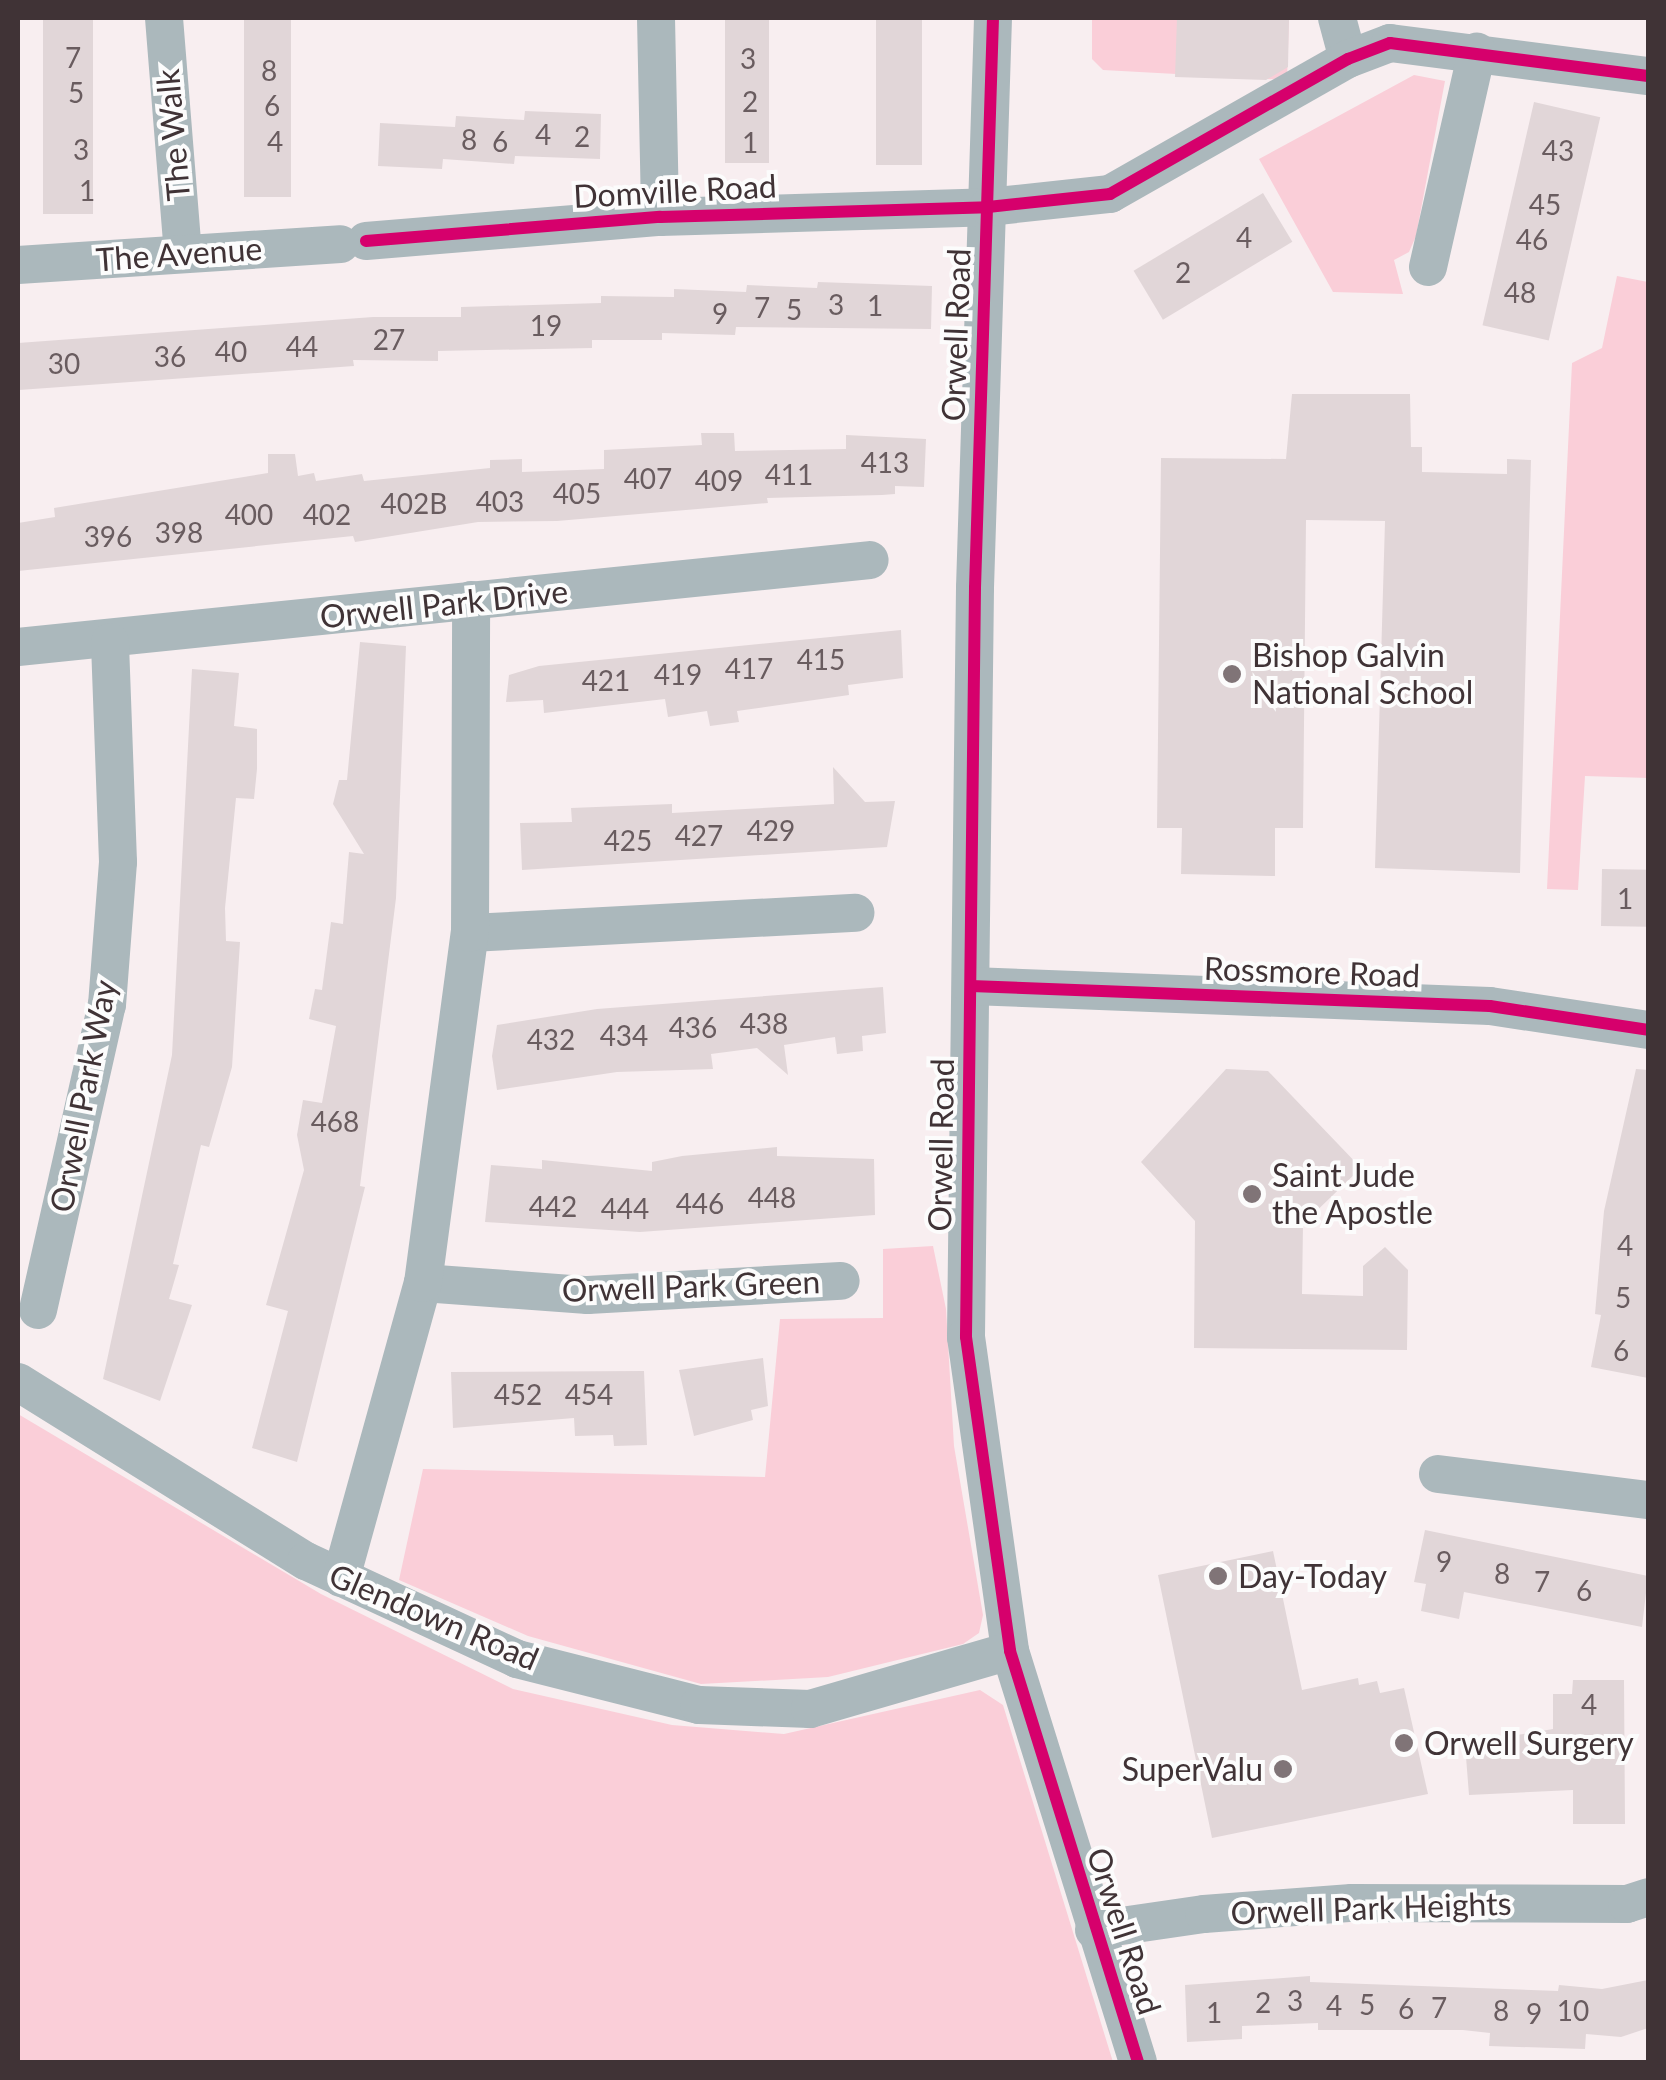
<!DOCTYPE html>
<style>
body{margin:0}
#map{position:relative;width:1666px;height:2080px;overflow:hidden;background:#f8eef0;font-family:Lato,sans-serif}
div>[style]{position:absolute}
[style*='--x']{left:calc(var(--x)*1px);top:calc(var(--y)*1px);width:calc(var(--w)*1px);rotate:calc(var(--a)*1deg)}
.green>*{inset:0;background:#faced8}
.building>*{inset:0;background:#e1d6d8;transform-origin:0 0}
.street>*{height:38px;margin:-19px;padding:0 19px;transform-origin:19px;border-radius:19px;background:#abb8bc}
.cycleway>*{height:12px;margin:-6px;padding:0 6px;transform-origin:6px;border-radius:6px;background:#d6006c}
.dots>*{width:28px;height:28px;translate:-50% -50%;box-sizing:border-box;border:5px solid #fcfcfc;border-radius:50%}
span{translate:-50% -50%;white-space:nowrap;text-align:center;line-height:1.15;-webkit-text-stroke:8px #fcfcfc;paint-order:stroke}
.number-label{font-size:28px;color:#695c5f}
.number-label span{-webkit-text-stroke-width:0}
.street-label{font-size:32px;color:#403336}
.poi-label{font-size:32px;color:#403336}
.left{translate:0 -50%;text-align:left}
.right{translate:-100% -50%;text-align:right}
.frame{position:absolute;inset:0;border:20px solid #403336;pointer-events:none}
</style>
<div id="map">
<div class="green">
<div style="clip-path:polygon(1092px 18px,1289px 18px,1287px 80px,1103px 70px,1092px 59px)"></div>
<div style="clip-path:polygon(1414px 75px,1445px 81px,1416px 236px,1409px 252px,1394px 260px,1403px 294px,1333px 292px,1259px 159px)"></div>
<div style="clip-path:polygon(1617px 276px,1648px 282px,1648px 778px,1585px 776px,1578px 890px,1547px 889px,1572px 363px,1602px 348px)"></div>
<div style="clip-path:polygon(933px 1246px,946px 1309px,954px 1446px,983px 1615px,979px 1633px,963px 1644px,828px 1677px,701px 1684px,528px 1636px,399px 1580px,423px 1469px,765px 1477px,780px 1319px,883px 1318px,883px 1249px)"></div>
<div style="clip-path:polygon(18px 1414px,321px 1594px,513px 1689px,672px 1725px,784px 1734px,980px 1690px,1003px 1705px,1113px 2062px,18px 2062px)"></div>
</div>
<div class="building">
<div style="left:43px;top:18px;width:50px;height:196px"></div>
<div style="left:244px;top:18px;width:47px;height:179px"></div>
<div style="left:725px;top:18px;width:44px;height:145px"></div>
<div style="left:876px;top:18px;width:46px;height:147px"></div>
<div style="clip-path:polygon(1177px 18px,1289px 18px,1288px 67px,1266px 80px,1175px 77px)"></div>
<div style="left:1534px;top:102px;width:68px;height:229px;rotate:13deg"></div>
<div style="clip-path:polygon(525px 111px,601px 114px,600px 159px,515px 156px,514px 164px,443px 159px,442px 169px,378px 166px,380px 123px,455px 127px,456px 116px,524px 120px)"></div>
<div style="left:1263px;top:193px;width:57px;height:151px;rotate:59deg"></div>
<div style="clip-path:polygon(818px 282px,932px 286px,931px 329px,736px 327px,735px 335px,662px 333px,662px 340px,592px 340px,592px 348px,438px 351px,438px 361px,353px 360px,354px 366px,19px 390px,18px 343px,373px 317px,461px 317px,461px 307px,601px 303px,601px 296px,674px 297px,674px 289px,746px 292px,747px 285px,817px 288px)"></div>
<div style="clip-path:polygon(1292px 394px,1410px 394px,1411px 447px,1422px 447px,1422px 472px,1507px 474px,1507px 459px,1531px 460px,1520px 873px,1375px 868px,1385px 521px,1306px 520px,1303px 828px,1275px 828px,1275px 876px,1181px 874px,1182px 828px,1157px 828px,1161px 458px,1286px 459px)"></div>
<div style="clip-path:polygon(701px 433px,734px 433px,735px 451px,846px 449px,846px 435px,926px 439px,924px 487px,895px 486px,895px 494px,882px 495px,767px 498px,768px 503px,557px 521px,478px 522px,355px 542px,353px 536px,18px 571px,18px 523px,55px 517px,54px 508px,268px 473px,268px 454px,295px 454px,298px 476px,314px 473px,316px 481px,362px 474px,364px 481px,490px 468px,490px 460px,522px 459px,522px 472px,604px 469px,604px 450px,702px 445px)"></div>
<div style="clip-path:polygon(901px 630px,903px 678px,848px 685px,849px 695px,737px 711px,739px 722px,710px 726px,707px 711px,668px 717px,665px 699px,544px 713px,543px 700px,506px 702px,509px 675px,539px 666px)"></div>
<div style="clip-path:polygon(360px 642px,406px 646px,396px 898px,360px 1186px,365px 1187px,297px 1462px,252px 1448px,288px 1311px,266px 1305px,304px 1170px,297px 1135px,303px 1100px,322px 1103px,336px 1026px,309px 1019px,315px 989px,322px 990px,331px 922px,343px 924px,349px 852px,364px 854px,333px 804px,339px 780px,347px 780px)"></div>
<div style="clip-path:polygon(192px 669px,239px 673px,234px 726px,257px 729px,257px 769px,254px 799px,236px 798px,225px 908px,226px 941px,240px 942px,232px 1067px,209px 1147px,201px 1145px,173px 1264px,179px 1265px,169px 1299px,192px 1305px,160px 1401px,103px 1379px,172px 1055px)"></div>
<div style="clip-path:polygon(833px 767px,865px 802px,895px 801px,887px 847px,522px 870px,520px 823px,572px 822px,571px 808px,672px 804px,672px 813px,834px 804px)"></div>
<div style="left:1602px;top:869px;width:46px;height:57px;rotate:1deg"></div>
<div style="clip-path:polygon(883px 987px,886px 1033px,862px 1036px,863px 1051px,837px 1054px,835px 1037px,784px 1045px,788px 1075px,757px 1048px,711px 1054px,713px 1069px,617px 1072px,497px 1090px,492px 1056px,497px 1025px,597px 1009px)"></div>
<div style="clip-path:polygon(1226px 1069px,1268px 1071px,1361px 1168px,1303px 1224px,1302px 1294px,1363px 1296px,1363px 1266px,1385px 1247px,1408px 1270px,1407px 1350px,1194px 1348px,1195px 1221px,1141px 1162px)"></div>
<div style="clip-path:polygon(1636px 1069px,1648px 1070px,1648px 1378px,1591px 1367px,1601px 1315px,1595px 1314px,1604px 1211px)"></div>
<div style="clip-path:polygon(777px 1147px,777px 1156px,874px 1159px,875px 1215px,640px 1232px,485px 1222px,491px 1165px,542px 1169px,542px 1160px,652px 1171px,652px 1162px,682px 1156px)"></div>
<div style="clip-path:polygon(763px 1358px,768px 1406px,751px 1410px,753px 1420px,694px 1436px,679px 1370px)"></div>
<div style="clip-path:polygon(644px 1371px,647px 1445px,614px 1446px,613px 1435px,575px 1436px,574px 1418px,453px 1428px,451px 1372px)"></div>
<div style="clip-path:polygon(1425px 1530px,1648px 1576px,1642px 1627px,1464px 1592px,1459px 1619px,1421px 1611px,1426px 1584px,1414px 1582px)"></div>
<div style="clip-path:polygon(1273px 1551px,1302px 1690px,1358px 1678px,1359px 1685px,1377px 1681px,1380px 1693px,1404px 1688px,1428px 1794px,1212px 1838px,1158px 1575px)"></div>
<div style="clip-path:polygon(1573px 1680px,1624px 1680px,1625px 1824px,1573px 1824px,1573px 1790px,1469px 1795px,1465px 1744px,1553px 1729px,1553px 1694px,1572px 1694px)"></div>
<div style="clip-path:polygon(1310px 1976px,1310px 1982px,1558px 1991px,1559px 1985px,1602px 1989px,1648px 1980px,1648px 2028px,1621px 2037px,1586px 2034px,1585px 2049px,1489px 2046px,1490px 2033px,1463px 2030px,1318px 2030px,1318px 2023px,1242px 2026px,1242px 2039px,1187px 2042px,1185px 1985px)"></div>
</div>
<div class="street">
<div style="--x:164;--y:18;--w:235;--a:85.4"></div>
<div style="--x:656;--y:18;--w:199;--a:88.8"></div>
<div style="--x:993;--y:18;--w:570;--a:91.81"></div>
<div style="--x:975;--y:588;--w:749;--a:90.69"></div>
<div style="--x:966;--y:1337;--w:317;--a:82"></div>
<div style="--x:1010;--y:1651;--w:430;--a:72.7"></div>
<div style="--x:1337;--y:18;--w:42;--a:75"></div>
<div style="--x:366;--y:241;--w:295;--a:-4.7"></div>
<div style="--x:660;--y:217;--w:328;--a:-1.7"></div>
<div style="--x:988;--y:207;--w:123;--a:-6.1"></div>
<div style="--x:1110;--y:194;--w:274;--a:-29.6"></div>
<div style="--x:1348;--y:59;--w:45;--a:-20.9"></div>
<div style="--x:1390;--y:43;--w:260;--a:7.3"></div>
<div style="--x:18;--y:265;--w:323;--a:-3.7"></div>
<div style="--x:1428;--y:267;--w:221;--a:-77.2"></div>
<div style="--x:18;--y:647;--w:856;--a:-5.83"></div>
<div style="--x:470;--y:933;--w:386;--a:-3"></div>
<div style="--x:971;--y:986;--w:519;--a:2.21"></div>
<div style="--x:1490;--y:1006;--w:160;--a:8.6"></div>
<div style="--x:423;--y:1283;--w:165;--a:4.2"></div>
<div style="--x:588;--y:1295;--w:253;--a:-3.2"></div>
<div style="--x:38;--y:1310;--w:313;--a:-77.3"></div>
<div style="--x:107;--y:1005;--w:143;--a:-85.6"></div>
<div style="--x:118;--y:862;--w:220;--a:-92.1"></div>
<div style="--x:18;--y:1382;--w:339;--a:31.9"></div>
<div style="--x:306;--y:1561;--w:233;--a:24.9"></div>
<div style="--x:517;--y:1659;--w:188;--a:14.2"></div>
<div style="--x:699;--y:1705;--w:111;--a:2.1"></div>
<div style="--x:810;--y:1709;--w:208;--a:-16.2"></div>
<div style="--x:1438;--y:1474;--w:212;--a:7.1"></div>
<div style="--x:341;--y:1578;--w:306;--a:-74.5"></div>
<div style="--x:423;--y:1283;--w:353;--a:-82.4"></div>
<div style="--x:470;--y:933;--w:333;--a:-89.8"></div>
<div style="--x:1094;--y:1930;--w:111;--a:-8.3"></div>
<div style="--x:1204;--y:1914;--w:148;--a:-4.3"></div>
<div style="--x:1352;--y:1903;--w:275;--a:0.2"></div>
<div style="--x:1627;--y:1904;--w:22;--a:-18"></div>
</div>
<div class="cycleway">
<div style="--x:993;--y:18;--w:570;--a:91.81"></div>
<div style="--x:975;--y:588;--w:749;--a:90.69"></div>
<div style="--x:966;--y:1337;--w:317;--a:82"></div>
<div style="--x:1010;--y:1651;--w:430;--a:72.7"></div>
<div style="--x:366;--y:241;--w:295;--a:-4.7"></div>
<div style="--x:660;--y:217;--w:328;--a:-1.7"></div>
<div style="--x:988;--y:207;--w:123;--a:-6.1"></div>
<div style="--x:1110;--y:194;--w:274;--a:-29.6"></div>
<div style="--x:1348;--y:59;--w:45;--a:-20.9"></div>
<div style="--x:1390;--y:43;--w:260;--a:7.3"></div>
<div style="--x:971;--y:986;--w:519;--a:2.21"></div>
<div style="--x:1490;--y:1006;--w:160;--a:8.6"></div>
</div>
<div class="dots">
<div style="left:1232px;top:674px;background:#807477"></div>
<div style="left:1252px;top:1194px;background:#807477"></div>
<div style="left:1218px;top:1576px;background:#807477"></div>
<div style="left:1404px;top:1743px;background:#807477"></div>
<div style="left:1283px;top:1769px;background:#807477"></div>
</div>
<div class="number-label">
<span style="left:73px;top:57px">7</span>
<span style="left:748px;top:58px">3</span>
<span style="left:269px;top:70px">8</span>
<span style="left:76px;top:92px">5</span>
<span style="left:750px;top:101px">2</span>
<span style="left:272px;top:105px">6</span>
<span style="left:543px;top:134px">4</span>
<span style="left:582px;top:136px">2</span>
<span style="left:469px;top:139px">8</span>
<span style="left:275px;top:141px">4</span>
<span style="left:500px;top:141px">6</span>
<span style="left:750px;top:142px">1</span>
<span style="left:81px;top:149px">3</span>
<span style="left:1558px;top:150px">43</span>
<span style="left:87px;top:190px">1</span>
<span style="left:1545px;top:204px">45</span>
<span style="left:1244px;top:237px">4</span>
<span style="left:1532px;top:239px">46</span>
<span style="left:1183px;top:272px">2</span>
<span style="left:1520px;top:292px">48</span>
<span style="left:836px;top:304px">3</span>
<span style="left:875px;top:305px">1</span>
<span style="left:762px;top:307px">7</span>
<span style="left:794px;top:309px">5</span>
<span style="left:720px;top:313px">9</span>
<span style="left:546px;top:325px">19</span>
<span style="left:389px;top:339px">27</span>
<span style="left:302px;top:346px">44</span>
<span style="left:231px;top:351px">40</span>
<span style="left:170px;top:356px">36</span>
<span style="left:64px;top:363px">30</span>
<span style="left:885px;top:462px">413</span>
<span style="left:789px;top:474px">411</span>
<span style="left:648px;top:478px">407</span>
<span style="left:719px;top:480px">409</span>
<span style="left:577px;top:493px">405</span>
<span style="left:500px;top:501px">403</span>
<span style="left:414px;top:503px">402B</span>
<span style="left:249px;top:514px">400</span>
<span style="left:327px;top:514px">402</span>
<span style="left:179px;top:532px">398</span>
<span style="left:108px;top:536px">396</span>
<span style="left:821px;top:659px">415</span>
<span style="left:749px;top:668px">417</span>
<span style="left:678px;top:674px">419</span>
<span style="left:606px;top:680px">421</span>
<span style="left:771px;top:830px">429</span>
<span style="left:699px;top:835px">427</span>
<span style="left:628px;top:840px">425</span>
<span style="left:1625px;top:898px">1</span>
<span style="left:764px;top:1023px">438</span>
<span style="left:693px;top:1027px">436</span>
<span style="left:624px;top:1035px">434</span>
<span style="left:551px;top:1039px">432</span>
<span style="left:335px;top:1121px">468</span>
<span style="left:772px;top:1197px">448</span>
<span style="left:700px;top:1203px">446</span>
<span style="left:553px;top:1206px">442</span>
<span style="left:625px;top:1208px">444</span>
<span style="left:1625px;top:1245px">4</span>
<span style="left:1623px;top:1297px">5</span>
<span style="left:1621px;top:1350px">6</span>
<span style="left:518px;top:1394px">452</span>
<span style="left:589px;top:1394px">454</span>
<span style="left:1444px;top:1561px">9</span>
<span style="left:1502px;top:1573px">8</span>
<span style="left:1542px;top:1581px">7</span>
<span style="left:1584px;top:1590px">6</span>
<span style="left:1589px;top:1704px">4</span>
<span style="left:1295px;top:2000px">3</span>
<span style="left:1263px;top:2002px">2</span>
<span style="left:1367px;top:2004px">5</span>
<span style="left:1334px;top:2005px">4</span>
<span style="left:1439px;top:2007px">7</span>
<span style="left:1406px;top:2008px">6</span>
<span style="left:1501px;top:2010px">8</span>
<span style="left:1573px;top:2010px">10</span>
<span style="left:1214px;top:2012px">1</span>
<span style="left:1534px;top:2013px">9</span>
</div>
<div class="street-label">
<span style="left:173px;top:135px;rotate:-95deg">The Walk</span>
<span style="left:675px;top:191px;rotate:-3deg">Domville Road</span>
<span style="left:179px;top:254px;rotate:-4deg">The Avenue</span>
<span style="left:956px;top:335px;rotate:-88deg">Orwell Road</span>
<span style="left:444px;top:604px;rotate:-6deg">Orwell Park Drive</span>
<span style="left:1312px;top:972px;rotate:2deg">Rossmore Road</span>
<span style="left:83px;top:1096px;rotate:-79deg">Orwell Park Way</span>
<span style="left:941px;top:1145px;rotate:-89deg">Orwell Road</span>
<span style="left:691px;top:1286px;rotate:-2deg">Orwell Park Green</span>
<span style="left:434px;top:1617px;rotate:23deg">Glendown Road</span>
<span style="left:1371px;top:1908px;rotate:-2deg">Orwell Park Heights</span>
<span style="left:1124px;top:1931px;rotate:72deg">Orwell Road</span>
</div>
<div class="poi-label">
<span class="left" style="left:1252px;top:674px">Bishop Galvin<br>National School</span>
<span class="left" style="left:1272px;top:1194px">Saint Jude<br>the Apostle</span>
<span class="left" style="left:1238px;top:1576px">Day-Today</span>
<span class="left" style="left:1424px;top:1743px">Orwell Surgery</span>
<span class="right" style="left:1263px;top:1769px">SuperValu</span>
</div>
<div class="frame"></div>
</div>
